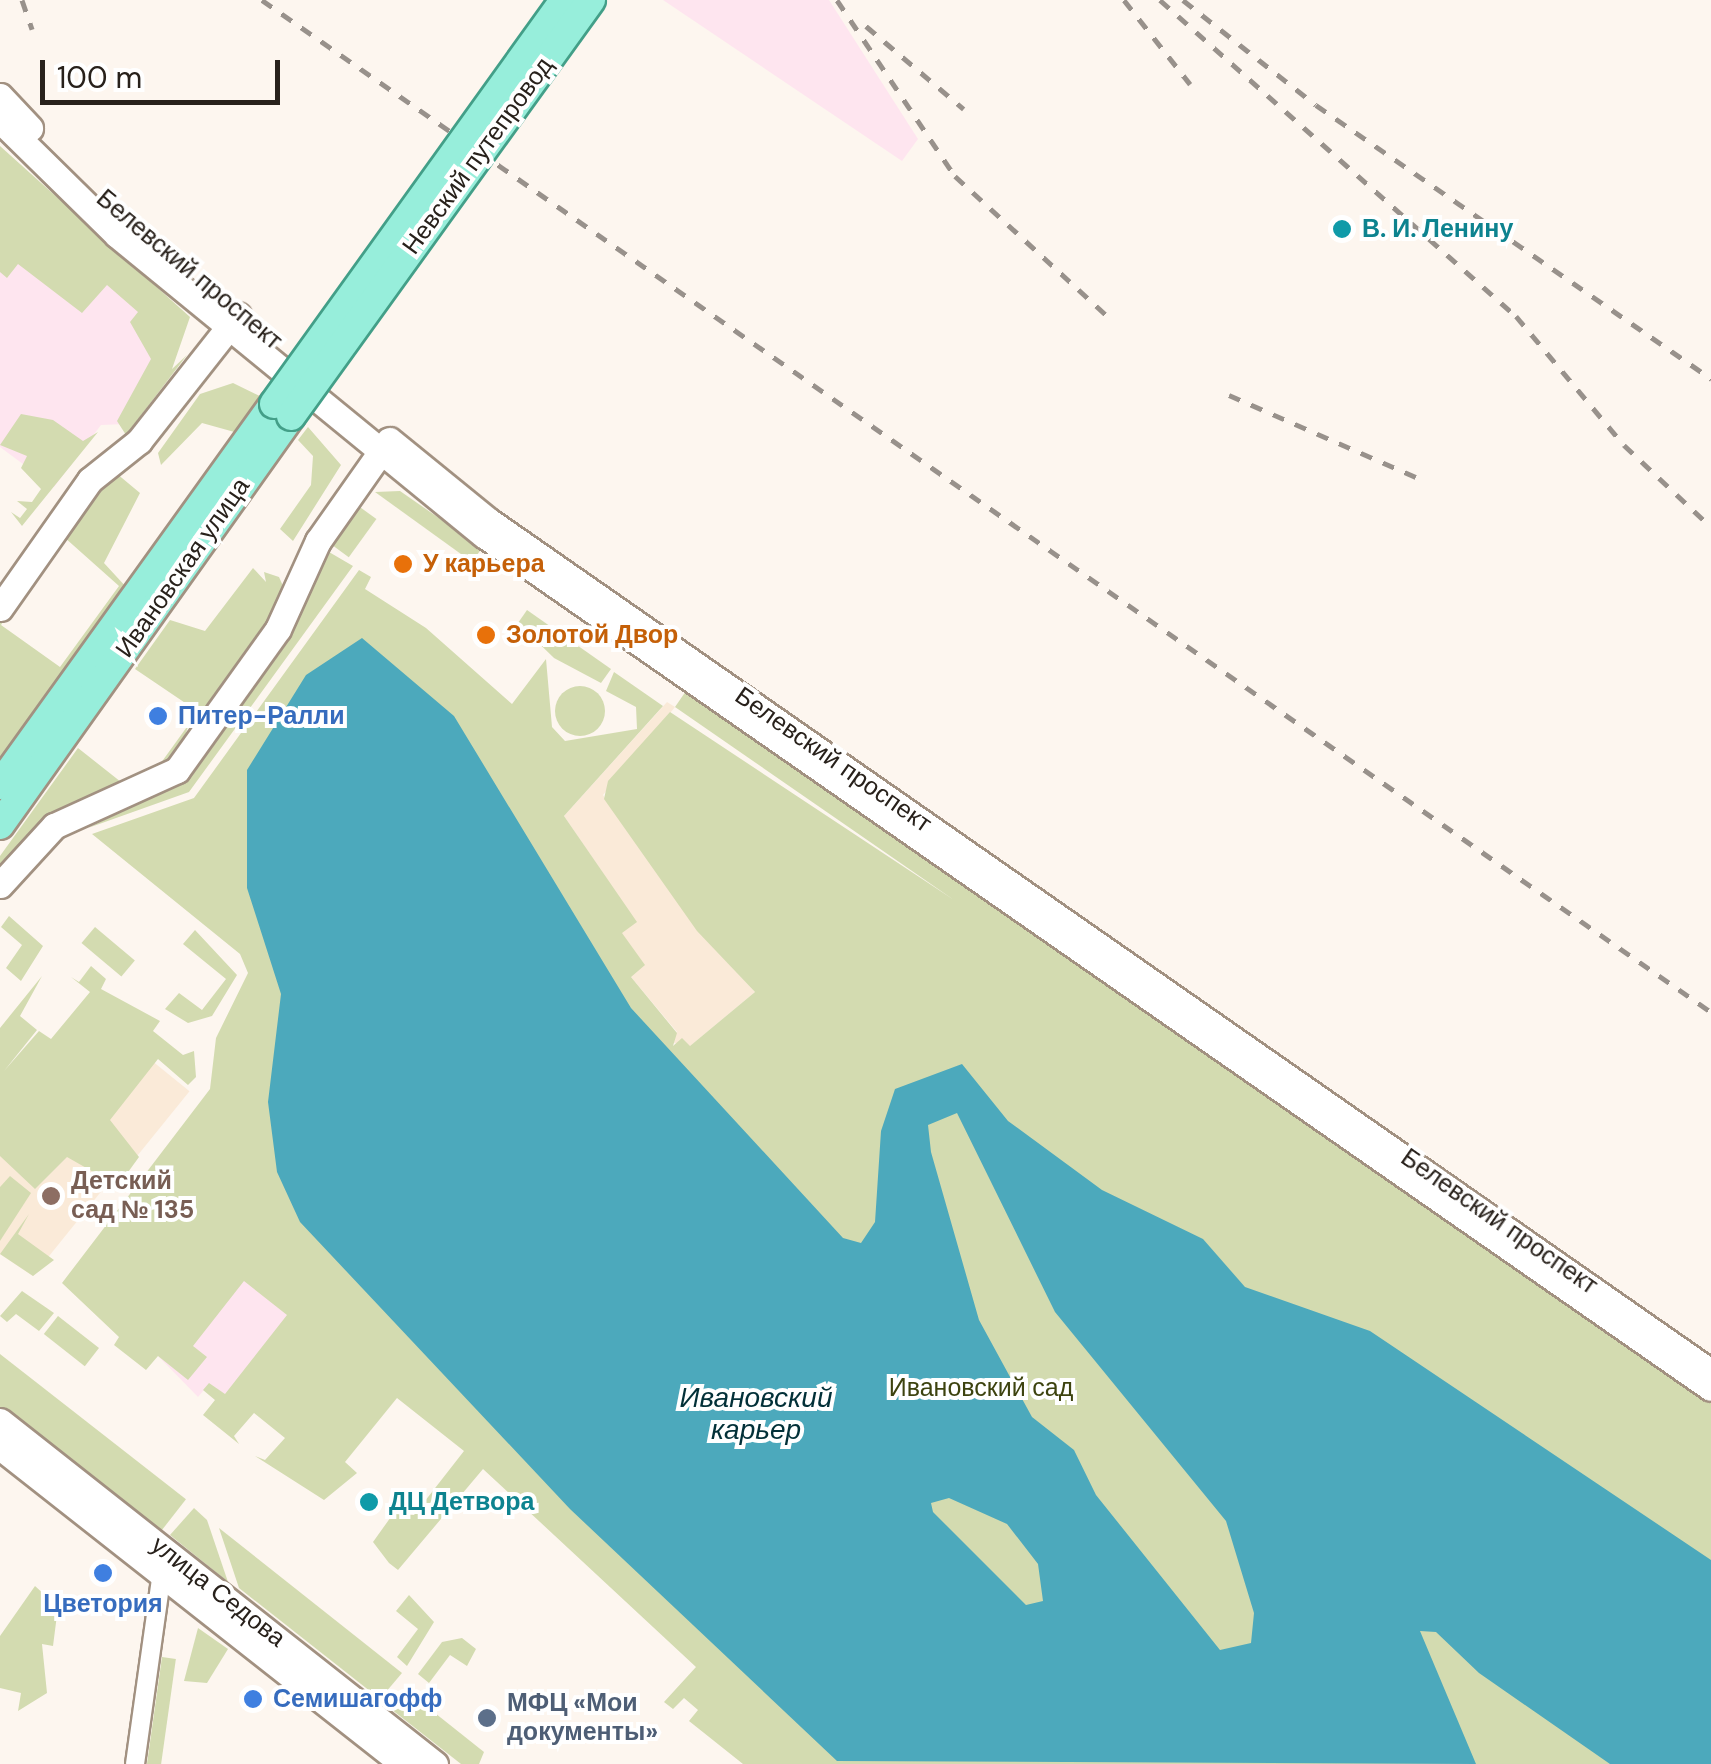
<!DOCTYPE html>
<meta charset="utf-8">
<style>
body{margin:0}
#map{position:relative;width:1711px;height:1764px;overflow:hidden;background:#fdf6ef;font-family:"DM Sans",sans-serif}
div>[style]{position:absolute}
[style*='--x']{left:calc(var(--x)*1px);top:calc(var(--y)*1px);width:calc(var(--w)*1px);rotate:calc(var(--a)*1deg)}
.industrial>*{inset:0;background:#fee5ef}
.education>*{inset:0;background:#faead8;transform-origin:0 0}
.green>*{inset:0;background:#d3dbb0;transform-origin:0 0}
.round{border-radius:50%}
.water>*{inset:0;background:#4ca9bc}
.roads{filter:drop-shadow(2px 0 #a29181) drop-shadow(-2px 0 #a29181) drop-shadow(0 2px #a29181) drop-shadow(0 -2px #a29181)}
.street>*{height:18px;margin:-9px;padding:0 9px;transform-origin:9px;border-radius:9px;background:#fff}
.secondary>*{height:25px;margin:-12.5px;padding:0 12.5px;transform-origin:12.5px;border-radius:12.5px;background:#fff}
.primary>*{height:28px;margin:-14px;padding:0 14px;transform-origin:14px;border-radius:14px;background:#97eedb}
.rail>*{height:5px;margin-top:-2.5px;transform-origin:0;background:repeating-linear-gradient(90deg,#98918b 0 12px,transparent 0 24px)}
.bridges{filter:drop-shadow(2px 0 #439f88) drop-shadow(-2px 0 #439f88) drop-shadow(0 2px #439f88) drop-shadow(0 -2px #439f88)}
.primary-bridge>*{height:28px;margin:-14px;padding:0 14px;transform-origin:14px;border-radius:14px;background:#97eedb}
.dots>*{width:28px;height:28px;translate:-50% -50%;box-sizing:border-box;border:5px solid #fff;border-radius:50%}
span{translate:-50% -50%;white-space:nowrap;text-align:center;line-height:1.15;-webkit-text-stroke:8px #fff;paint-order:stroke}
.street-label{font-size:25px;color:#28211b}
.culture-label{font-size:25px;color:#0d838f;font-weight:700}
.left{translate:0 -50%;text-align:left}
.food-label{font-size:25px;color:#c56008;font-weight:700}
.shop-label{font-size:25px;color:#366cbe;font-weight:700}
.education-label{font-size:25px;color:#785e54;font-weight:700}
.park-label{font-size:25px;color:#3d430f}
.service-label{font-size:25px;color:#4e5e75;font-weight:700}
.water-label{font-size:28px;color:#023038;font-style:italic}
.scale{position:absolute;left:40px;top:60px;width:240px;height:45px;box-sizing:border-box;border:5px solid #28211b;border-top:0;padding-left:12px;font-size:30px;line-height:35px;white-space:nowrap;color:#28211b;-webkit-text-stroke:8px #fff;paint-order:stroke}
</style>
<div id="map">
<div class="industrial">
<div style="clip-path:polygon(663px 0,829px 0,918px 139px,902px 161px)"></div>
<div style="clip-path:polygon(0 159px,173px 321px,126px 424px,101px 425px,54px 487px,0 447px)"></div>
<div style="clip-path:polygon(245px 1242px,311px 1303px,208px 1420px,215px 1400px,204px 1390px,198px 1397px,158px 1356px)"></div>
</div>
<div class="education">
<div style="clip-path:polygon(667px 702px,675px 707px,603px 795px,698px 931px,755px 992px,689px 1047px,668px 1041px,677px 1032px,631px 977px,621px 933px,636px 922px,564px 816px)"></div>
<div style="left:104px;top:1022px;width:110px;height:99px;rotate:39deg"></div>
<div style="clip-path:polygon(20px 1105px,112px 1178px,33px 1276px,0 1254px,0 1128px)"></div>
</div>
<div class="green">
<div style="clip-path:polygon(0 146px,190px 317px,172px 369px,187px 355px,126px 435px,117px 421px,151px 359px,130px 322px,138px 312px,107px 285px,82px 313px,18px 264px,7px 278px,0 272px)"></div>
<div style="clip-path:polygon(233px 383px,264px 398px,238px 433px,202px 423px,161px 465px,158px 453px,200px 394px)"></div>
<div style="clip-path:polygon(21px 414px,53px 420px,83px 441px,98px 432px,22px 526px,11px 512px,20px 518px,27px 509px,17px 501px,32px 502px,41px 489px,21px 468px,27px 456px,0 445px)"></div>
<div style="clip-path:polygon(308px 427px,341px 465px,293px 541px,280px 529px,311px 485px,313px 456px,298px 440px)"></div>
<div style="clip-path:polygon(116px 473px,140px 493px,104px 563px,127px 588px,0 767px,0 621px,32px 575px,1px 625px,60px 667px,119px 586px,64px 537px)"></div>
<div style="clip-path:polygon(400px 491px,482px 548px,472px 562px,375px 492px)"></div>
<div style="left:357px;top:505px;width:24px;height:47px;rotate:36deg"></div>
<div style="clip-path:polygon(329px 552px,353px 566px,189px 792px,88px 828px,178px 783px)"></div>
<div style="clip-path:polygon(253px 568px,266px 582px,264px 572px,279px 577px,287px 595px,203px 715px,135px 669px,170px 620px,205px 631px)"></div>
<div style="clip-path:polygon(359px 570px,371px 577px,365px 589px,426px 628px,512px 704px,546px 659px,552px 727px,565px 741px,637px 729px,636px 707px,606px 691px,614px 672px,663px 706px,564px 816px,637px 922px,622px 933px,645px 965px,631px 977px,677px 1033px,673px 1046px,682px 1038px,690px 1046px,755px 992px,697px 931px,604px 799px,608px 781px,670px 712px,954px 900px,675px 707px,686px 691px,1711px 1403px,1711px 1764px,743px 1764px,689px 1721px,698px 1710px,684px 1698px,673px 1709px,664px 1702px,696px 1667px,483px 1469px,398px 1570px,389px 1563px,373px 1542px,393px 1514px,414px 1515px,464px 1451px,397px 1398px,345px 1462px,357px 1473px,324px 1500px,255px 1456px,265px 1460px,285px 1438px,254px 1413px,234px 1436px,239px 1444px,203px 1415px,215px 1400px,203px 1390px,209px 1383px,225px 1394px,287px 1315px,244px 1281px,193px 1346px,207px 1357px,188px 1380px,158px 1356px,146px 1370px,114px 1345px,119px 1337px,62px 1283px,210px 1089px,216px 1038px,248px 973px,240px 954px,92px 834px,194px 798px)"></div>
<div style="clip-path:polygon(527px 610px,611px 669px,601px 683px,554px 658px,518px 623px)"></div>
<div class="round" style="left:555px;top:686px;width:50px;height:50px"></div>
<div style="clip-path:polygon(189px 724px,178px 756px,0 871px,0 856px,78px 748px,121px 782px,158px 767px)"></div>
<div style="clip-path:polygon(9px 916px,43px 946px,21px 981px,6px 968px,22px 945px,1px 927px)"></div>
<div style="left:95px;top:927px;width:52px;height:21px;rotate:40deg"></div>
<div style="clip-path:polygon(195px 930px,237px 975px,212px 1016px,188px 1023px,165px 1009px,179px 993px,202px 1010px,226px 979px,183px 944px)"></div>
<div style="clip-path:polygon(91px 966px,106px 979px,101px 989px,160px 1021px,153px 1031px,183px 1055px,194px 1051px,196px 1077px,188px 1085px,158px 1059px,110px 1120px,139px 1157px,118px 1186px,67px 1157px,35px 1189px,0 1156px,0 1028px,42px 976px,20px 1016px,37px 1030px,4px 1071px,39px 1031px,51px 1039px,90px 992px,71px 977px,79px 982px)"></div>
<div style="clip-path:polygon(10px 1176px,31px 1193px,0 1241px,0 1187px)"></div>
<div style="clip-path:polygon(29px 1214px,18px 1234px,54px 1260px,33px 1276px,0 1254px)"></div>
<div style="clip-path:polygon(22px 1291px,54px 1313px,39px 1331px,16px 1314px,7px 1322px,0 1316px)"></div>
<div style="left:58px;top:1316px;width:52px;height:23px;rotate:38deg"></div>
<div style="left:0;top:1354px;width:236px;height:47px;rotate:38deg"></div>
<div style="clip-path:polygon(194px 1508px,207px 1520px,228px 1582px,170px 1535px)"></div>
<div style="clip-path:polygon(219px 1528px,402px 1673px,380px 1699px,239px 1588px)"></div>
<div style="clip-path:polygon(35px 1586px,58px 1607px,53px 1646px,42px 1644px,47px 1693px,18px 1711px,21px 1693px,0 1688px,0 1636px)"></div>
<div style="clip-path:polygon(409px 1595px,434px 1622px,407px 1666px,397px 1657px,418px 1629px,396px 1611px)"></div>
<div style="clip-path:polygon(198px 1628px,228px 1649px,207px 1683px,184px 1681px)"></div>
<div style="clip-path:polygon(462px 1638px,476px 1649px,467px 1666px,450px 1655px,429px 1683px,418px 1674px,442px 1642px)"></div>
<div style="left:162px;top:1657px;width:14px;height:108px;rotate:8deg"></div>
<div style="clip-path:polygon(406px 1690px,484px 1752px,479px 1764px,461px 1764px,391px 1709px)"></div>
</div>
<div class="water">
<div style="clip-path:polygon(evenodd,362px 638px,454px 716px,631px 1008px,843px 1238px,861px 1243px,875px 1222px,881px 1131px,895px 1089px,962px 1064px,1008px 1121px,1102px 1190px,1203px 1239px,1245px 1287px,1370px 1331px,1711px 1560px,1711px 1764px,1610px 1764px,1479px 1673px,1436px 1632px,1420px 1631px,1476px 1764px,837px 1761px,570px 1509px,300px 1222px,277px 1172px,268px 1102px,281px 994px,247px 888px,247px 770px,306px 675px,362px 638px,957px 1113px,1055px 1312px,1226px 1521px,1254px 1613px,1251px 1643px,1220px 1650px,1096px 1495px,1074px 1450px,1032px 1417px,979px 1320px,931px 1152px,928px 1125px,957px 1113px,362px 638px,949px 1498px,1007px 1524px,1038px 1564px,1043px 1601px,1026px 1605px,933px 1512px,931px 1503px,949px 1498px)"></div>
</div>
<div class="roads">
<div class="street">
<div style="--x:391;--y:437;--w:130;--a:39.1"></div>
<div style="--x:492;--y:519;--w:1486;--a:34.86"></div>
<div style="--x:135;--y:1764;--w:200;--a:-82"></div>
</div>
<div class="secondary">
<div style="--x:0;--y:96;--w:44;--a:46.8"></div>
<div style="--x:0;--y:120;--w:164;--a:44.5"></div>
<div style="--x:117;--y:235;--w:474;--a:39.3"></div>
<div style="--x:484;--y:535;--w:1494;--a:34.81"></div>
<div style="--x:0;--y:608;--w:156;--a:-54.9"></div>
<div style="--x:90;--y:480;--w:63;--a:-38.5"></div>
<div style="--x:139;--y:441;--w:160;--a:-51.8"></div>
<div style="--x:0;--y:885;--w:80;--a:-47.5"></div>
<div style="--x:54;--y:826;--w:135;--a:-24.5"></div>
<div style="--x:177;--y:770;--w:173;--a:-54.4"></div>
<div style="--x:278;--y:629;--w:97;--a:-65.6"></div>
<div style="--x:318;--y:541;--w:123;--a:-54.9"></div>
<div style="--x:0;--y:1421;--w:554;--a:38.26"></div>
<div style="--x:0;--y:1447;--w:513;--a:38.19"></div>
</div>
<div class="primary">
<div style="--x:0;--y:785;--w:469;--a:-54.3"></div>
<div style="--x:0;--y:825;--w:502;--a:-54.57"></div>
</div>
</div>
<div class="rail">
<div style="--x:22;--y:0;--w:31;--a:71"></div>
<div style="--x:262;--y:0;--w:1767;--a:34.93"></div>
<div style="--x:837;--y:0;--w:212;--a:56.2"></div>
<div style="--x:955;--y:176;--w:205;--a:42.6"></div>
<div style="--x:1124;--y:0;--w:107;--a:51.8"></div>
<div style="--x:1160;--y:0;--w:476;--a:41.6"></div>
<div style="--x:1516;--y:316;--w:168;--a:50.1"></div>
<div style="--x:1624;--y:445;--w:120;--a:43.3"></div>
<div style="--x:1183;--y:0;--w:169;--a:38.3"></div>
<div style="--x:1316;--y:105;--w:481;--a:34.7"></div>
<div style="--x:866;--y:26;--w:128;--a:40.3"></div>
<div style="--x:1229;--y:395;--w:204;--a:23.7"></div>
</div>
<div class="bridges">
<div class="primary-bridge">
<div style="--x:274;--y:404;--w:497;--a:-54.3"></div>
<div style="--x:291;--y:416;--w:513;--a:-54.2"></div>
</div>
</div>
<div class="dots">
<div style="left:1342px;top:229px;background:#0f9aa8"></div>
<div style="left:403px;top:564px;background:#e8710a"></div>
<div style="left:486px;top:635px;background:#e8710a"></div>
<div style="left:158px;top:716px;background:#3f7fe0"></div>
<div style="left:51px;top:1196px;background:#8d6e63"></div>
<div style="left:369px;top:1502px;background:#0f9aa8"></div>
<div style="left:103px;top:1573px;background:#3f7fe0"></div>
<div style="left:253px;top:1699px;background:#3f7fe0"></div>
<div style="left:487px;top:1718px;background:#5c6f8a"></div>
</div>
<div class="street-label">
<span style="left:478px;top:156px;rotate:-54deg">Невский путепровод</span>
<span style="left:189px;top:270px;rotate:40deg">Белевский проспект</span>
<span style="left:183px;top:568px;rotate:-55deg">Ивановская улица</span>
<span style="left:833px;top:760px;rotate:35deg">Белевский проспект</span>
<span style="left:1499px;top:1222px;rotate:35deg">Белевский проспект</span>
<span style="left:218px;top:1592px;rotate:38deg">улица Седова</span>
</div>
<div class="culture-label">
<span class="left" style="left:1362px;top:229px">В. И. Ленину</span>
<span class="left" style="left:389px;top:1502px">ДЦ Детвора</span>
</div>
<div class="food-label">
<span class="left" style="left:423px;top:564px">У карьера</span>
<span class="left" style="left:506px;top:635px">Золотой Двор</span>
</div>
<div class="shop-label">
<span class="left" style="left:178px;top:716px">Питер-Ралли</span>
<span style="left:103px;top:1604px">Цветория</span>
<span class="left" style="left:273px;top:1699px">Семишагофф</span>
</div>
<div class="education-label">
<span class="left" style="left:71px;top:1196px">Детский<br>сад № 135</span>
</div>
<div class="park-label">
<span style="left:981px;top:1388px">Ивановский сад</span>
</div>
<div class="service-label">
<span class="left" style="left:507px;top:1718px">МФЦ «Мои<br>документы»</span>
</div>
<div class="water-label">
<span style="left:756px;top:1414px">Ивановский<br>карьер</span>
</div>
<div class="scale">100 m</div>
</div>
